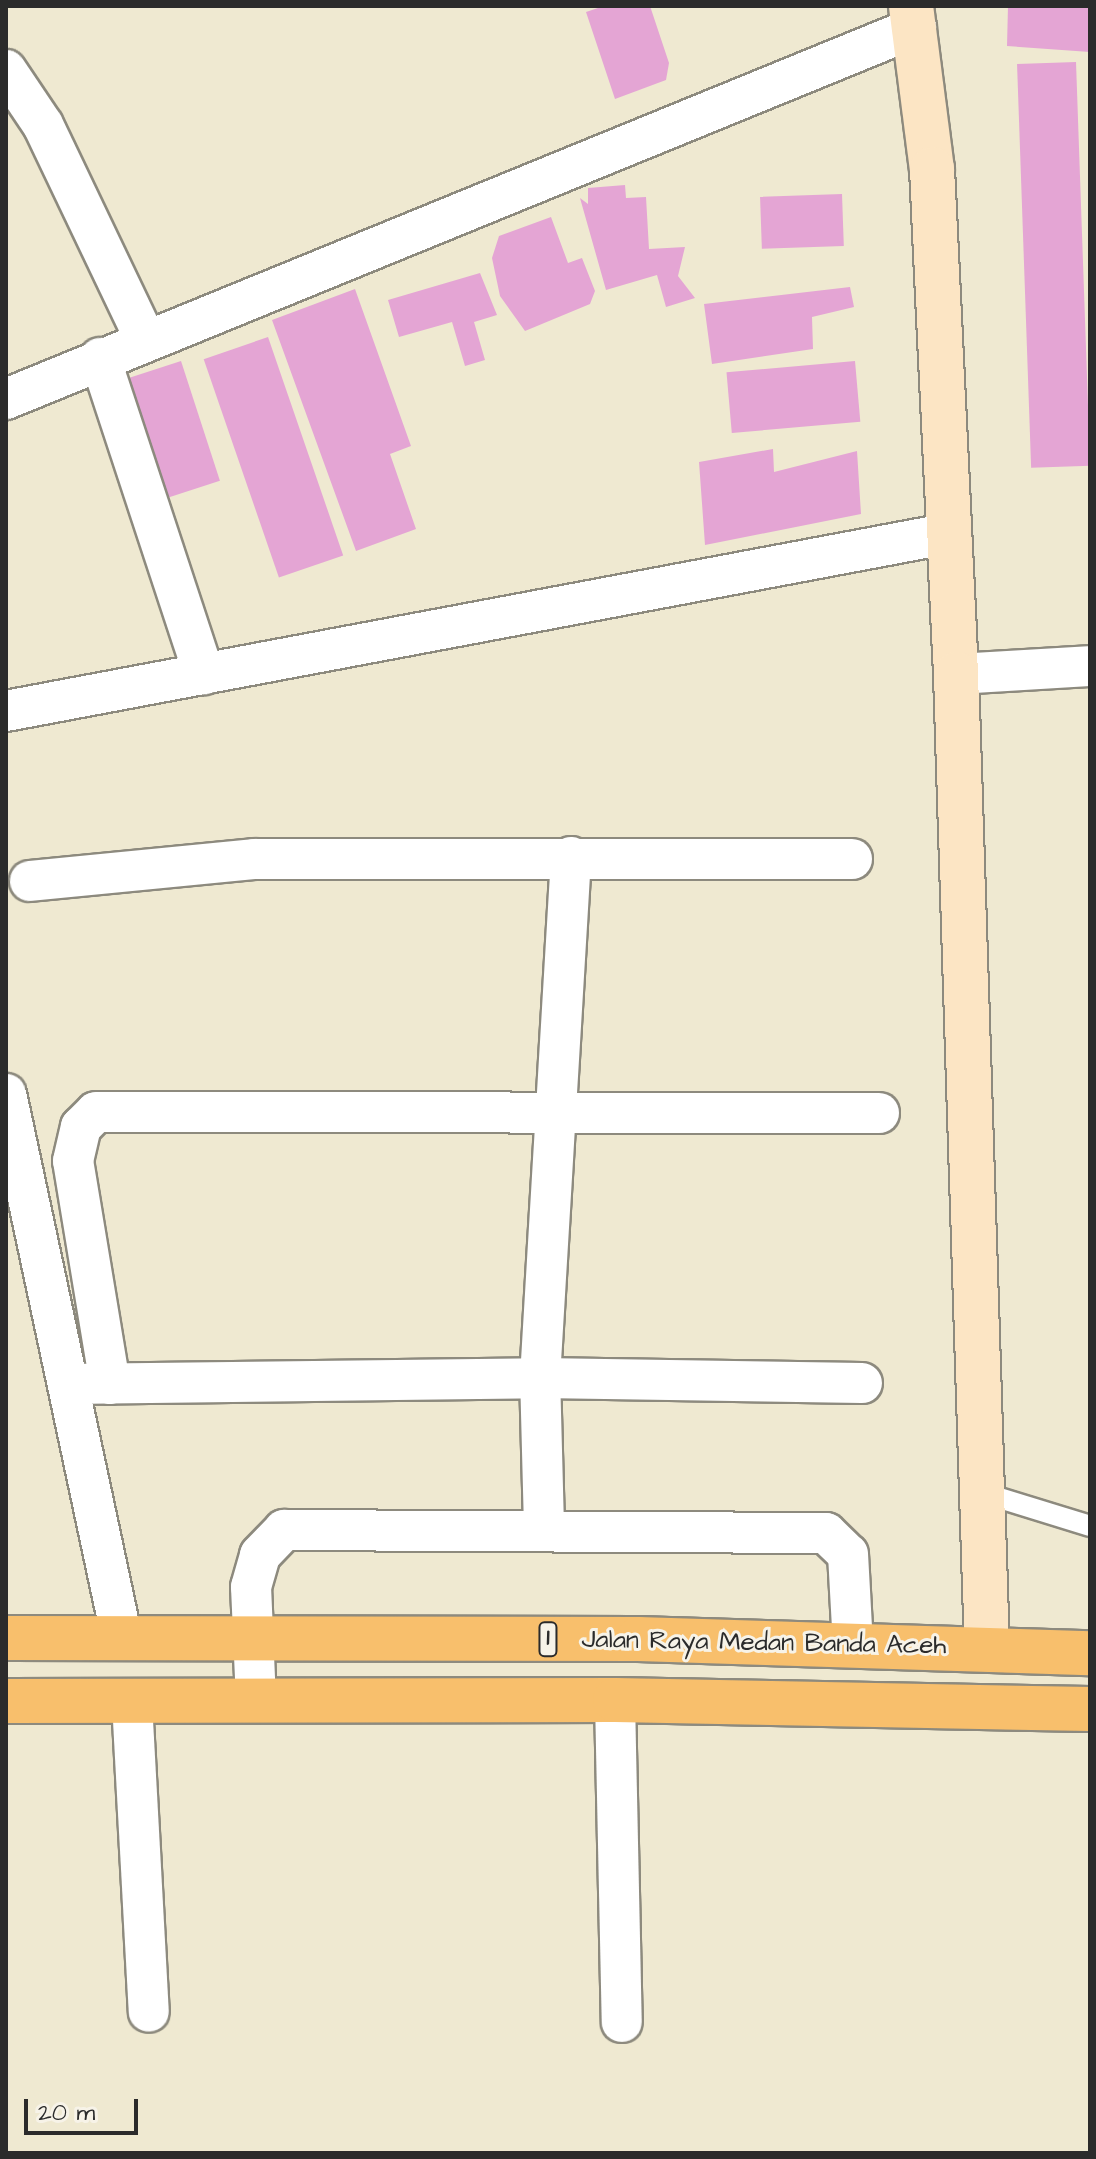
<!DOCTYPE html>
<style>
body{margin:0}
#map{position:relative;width:1096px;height:2159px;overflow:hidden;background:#efe9d1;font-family:"Architects Daughter",sans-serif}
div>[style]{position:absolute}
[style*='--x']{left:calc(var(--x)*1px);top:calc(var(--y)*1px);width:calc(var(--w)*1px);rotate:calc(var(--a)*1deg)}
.building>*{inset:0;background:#e4a5d4;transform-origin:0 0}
.roads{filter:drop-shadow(2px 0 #8d8a7e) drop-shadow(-2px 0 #8d8a7e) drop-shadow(0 2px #8d8a7e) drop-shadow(0 -2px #8d8a7e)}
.lane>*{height:20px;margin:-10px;padding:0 10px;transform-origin:10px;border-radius:10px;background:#fff}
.street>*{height:40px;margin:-20px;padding:0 20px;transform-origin:20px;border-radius:20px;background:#fff}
.secondary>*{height:44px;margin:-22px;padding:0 22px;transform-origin:22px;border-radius:22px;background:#fce5c4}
.highway>*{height:44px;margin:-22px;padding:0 22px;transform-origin:22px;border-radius:22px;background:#f8bf6c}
span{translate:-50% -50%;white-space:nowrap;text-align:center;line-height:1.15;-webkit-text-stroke:6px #f7f3e8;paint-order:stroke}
.shield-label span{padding:2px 6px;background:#f7f3e8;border:2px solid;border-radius:6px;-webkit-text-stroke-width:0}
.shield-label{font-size:24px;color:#2b2b2b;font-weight:700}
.street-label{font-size:26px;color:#2b2b2b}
.frame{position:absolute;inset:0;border:8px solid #2b2b2b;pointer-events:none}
.scale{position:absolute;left:24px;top:2099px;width:114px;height:36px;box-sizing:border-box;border:4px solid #2b2b2b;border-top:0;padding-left:10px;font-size:24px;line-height:28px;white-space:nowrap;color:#2b2b2b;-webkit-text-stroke:6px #f7f3e8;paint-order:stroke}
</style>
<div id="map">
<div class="building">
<div style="clip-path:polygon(604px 6px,650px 6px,669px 63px,666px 80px,615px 99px,586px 12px)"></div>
<div style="clip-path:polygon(1008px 6px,1090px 6px,1090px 52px,1007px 46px)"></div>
<div style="left:1076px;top:62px;width:404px;height:59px;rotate:88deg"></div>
<div style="clip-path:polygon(625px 185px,626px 198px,646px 197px,649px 249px,685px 247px,678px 276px,695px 298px,666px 307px,657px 275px,606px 290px,580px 198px,588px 204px,588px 188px)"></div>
<div style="left:842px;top:194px;width:52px;height:82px;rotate:88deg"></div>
<div style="clip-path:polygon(551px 217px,568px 263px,582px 258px,595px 291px,590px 304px,525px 331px,500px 296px,492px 258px,499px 236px)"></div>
<div style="clip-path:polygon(480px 273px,497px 315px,474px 322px,485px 360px,465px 366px,452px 322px,399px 337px,388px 300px)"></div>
<div style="clip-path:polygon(850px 287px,854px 307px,812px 317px,813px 349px,712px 364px,704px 304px)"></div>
<div style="clip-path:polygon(355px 289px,411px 446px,390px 454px,416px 529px,356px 551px,272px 320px)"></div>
<div style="left:268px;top:337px;width:231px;height:68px;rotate:71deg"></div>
<div style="left:181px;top:361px;width:126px;height:59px;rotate:72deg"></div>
<div style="left:855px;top:361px;width:61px;height:129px;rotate:85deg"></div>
<div style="clip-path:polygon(773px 449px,774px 472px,857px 451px,861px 514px,705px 545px,699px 462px)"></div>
</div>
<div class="roads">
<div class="lane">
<div style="--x:983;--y:1493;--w:112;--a:17.1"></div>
</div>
<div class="street">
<div style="--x:6;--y:70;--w:66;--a:56.1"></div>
<div style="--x:43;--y:125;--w:237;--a:64.5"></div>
<div style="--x:100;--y:358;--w:333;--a:71.8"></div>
<div style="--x:6;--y:399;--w:983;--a:-22.23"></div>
<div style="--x:956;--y:674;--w:134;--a:-3.4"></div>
<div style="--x:6;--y:711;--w:956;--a:-10.67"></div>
<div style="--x:30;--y:881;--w:225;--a:-5.6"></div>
<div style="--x:254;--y:859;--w:598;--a:0"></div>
<div style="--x:6;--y:1094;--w:557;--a:77.98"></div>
<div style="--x:68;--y:1384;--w:472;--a:-0.7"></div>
<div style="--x:540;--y:1378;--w:322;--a:0.9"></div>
<div style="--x:110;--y:1384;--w:226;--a:-99.4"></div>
<div style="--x:73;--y:1161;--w:35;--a:-77"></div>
<div style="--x:81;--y:1127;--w:21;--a:-45"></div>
<div style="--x:96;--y:1112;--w:783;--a:0.07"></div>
<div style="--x:544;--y:1527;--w:149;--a:-91.5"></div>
<div style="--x:540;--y:1378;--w:522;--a:-86.59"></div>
<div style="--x:615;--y:1700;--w:322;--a:88.8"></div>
<div style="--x:256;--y:1701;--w:114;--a:-92.5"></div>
<div style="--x:251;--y:1587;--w:33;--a:-74"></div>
<div style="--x:260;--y:1555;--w:35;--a:-46"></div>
<div style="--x:284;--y:1530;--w:542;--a:0.32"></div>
<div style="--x:826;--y:1533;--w:30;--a:44"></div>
<div style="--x:848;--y:1554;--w:91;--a:86.9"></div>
<div style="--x:132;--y:1702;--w:310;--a:86.9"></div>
</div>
<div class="secondary">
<div style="--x:911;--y:6;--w:164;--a:82.7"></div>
<div style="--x:932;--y:169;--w:506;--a:87.28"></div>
<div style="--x:956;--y:674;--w:974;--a:88.18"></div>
</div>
<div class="highway">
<div style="--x:6;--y:1638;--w:632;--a:0.09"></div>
<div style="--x:638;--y:1639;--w:452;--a:1.8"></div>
<div style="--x:6;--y:1701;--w:609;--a:-0.09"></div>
<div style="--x:615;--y:1700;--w:475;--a:1.1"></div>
</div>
</div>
<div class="shield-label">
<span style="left:548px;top:1639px">1</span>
</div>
<div class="street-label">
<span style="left:764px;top:1643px;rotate:1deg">Jalan Raya Medan Banda Aceh</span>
</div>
<div class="frame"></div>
<div class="scale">20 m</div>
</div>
